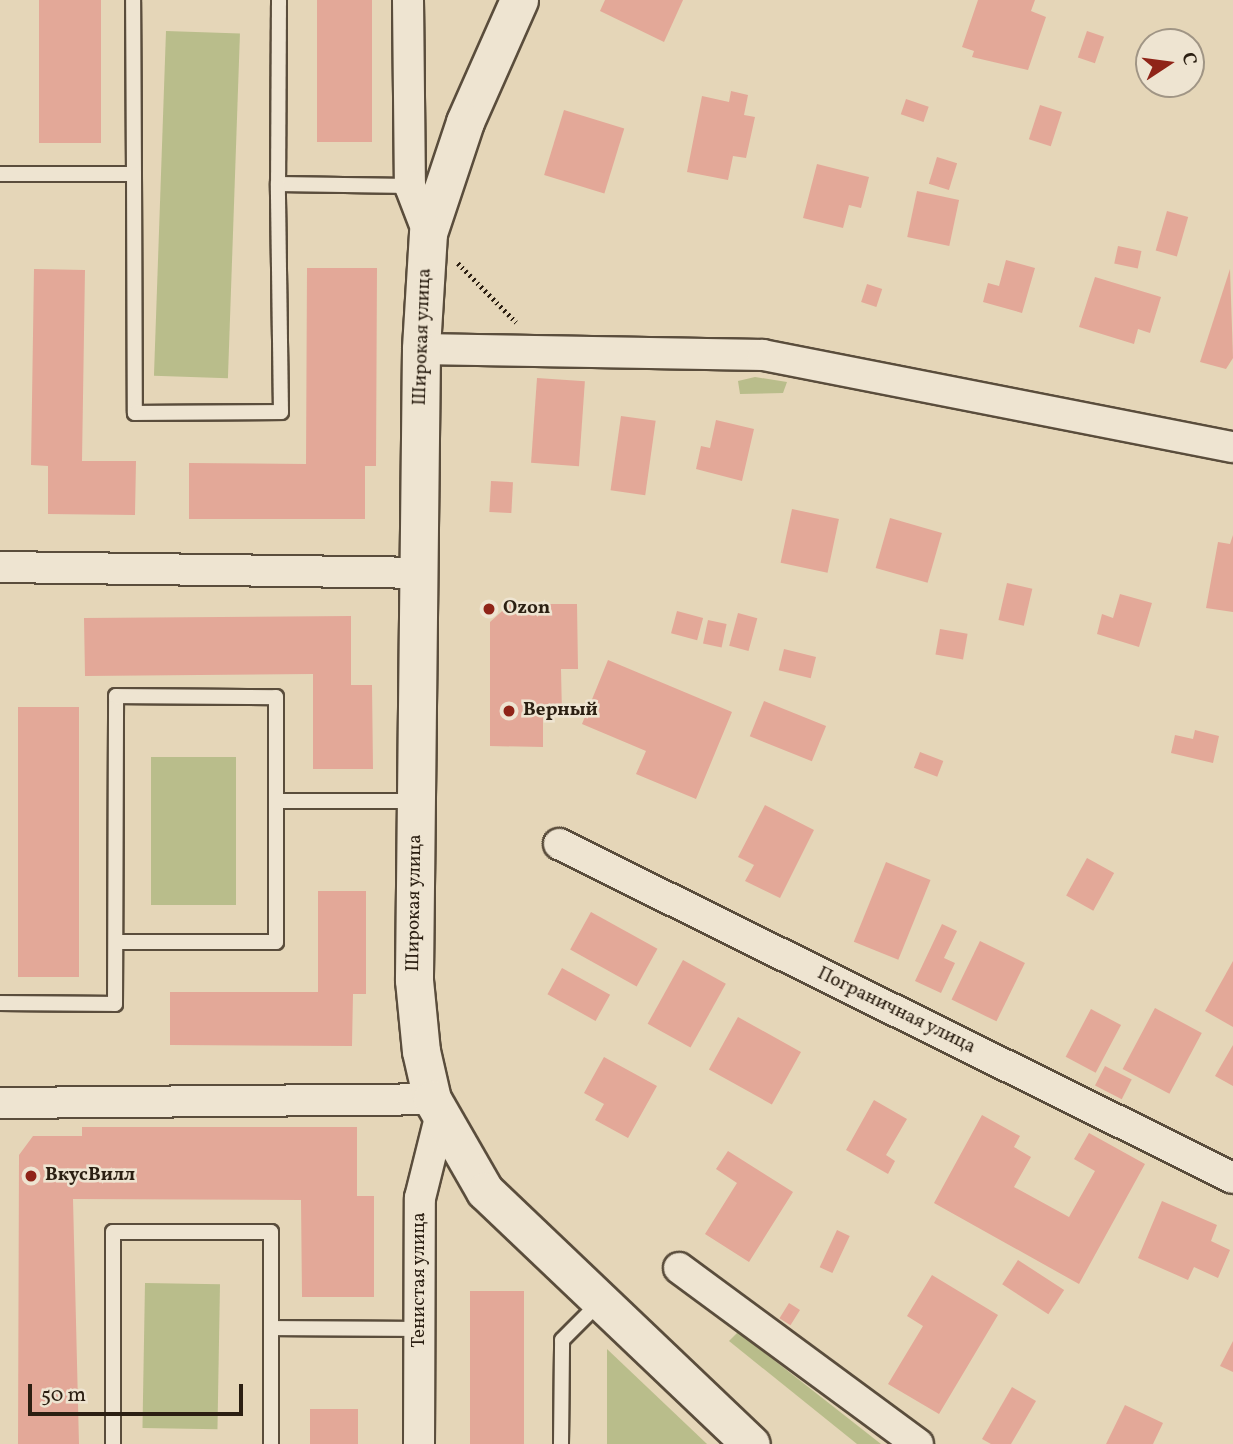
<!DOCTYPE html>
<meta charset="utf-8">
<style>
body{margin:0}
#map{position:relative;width:1233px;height:1444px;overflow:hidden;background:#e5d6b8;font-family:Vollkorn,serif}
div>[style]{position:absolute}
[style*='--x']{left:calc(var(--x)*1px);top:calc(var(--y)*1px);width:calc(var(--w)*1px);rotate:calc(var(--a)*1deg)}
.green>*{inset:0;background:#b9bd8b;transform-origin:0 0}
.building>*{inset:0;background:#e3a898;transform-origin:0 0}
.path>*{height:4.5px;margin-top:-2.25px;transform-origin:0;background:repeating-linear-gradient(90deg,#2b1f12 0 2px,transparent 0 5.5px)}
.roads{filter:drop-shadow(2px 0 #5a4d3c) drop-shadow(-2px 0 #5a4d3c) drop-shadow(0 2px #5a4d3c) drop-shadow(0 -2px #5a4d3c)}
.service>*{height:14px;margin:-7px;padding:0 7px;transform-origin:7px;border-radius:7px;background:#eee4d1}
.minor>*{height:30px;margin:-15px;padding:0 15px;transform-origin:15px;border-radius:15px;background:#eee4d1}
.tertiary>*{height:37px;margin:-18.5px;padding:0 18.5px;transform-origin:18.5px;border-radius:18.5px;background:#eee4d1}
.dots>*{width:19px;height:19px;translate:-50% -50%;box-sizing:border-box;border:4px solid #eee4d1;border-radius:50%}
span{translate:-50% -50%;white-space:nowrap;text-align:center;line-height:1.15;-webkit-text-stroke:5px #eee4d1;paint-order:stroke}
.street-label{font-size:19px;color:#2b1f12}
.poi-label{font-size:19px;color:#2b1f12;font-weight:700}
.left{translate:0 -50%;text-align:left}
.north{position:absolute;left:1135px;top:28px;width:70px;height:70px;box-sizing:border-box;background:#eee4d1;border:2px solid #a09585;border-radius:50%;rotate:77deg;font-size:19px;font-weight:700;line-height:28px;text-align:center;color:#2b1f12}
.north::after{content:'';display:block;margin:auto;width:24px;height:32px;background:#8f2418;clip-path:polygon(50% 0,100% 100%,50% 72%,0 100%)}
.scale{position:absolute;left:28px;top:1384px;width:215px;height:32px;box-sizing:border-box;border:4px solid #2b1f12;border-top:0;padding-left:9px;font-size:21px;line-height:24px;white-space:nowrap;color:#2b1f12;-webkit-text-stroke:5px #eee4d1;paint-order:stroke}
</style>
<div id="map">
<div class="green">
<div style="left:166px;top:31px;width:74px;height:345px;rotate:2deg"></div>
<div style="clip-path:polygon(755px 377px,787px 382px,783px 393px,740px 394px,738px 381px)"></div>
<div style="left:151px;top:757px;width:85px;height:148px"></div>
<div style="left:145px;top:1283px;width:75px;height:145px;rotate:1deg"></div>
<div style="clip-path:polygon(738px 1332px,881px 1444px,857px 1444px,729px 1341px)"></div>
<div style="clip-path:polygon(607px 1349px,707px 1444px,607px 1444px)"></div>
</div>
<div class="building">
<div style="left:39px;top:0;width:62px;height:143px"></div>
<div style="left:317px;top:0;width:55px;height:142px"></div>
<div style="clip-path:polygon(605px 0,683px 0,664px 42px,600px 11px)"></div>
<div style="clip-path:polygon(978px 0,1035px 0,1031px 11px,1046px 17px,1028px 70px,972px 57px,974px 51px,962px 47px)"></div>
<div style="left:1087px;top:31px;width:18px;height:28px;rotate:19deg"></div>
<div style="clip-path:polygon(731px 91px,748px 95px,744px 115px,755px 117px,746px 158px,733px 156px,728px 180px,687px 172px,702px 96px,729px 102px)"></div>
<div style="left:906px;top:99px;width:24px;height:16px;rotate:19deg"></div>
<div style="left:1040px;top:105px;width:23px;height:36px;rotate:18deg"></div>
<div style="left:564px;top:110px;width:63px;height:68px;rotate:17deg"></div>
<div style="left:937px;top:157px;width:21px;height:28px;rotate:17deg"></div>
<div style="clip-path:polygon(817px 164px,869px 177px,861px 208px,849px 205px,843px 228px,803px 218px)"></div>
<div style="left:917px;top:191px;width:43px;height:47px;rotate:12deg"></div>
<div style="left:1167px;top:211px;width:22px;height:41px;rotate:16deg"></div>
<div style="left:1118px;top:246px;width:24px;height:18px;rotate:12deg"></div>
<div style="clip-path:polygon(1006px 260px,1035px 268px,1022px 313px,983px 302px,988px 283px,999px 286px)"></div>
<div style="clip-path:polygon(307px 268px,377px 268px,376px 466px,365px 466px,365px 519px,189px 519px,189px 463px,306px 464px)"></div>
<div style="clip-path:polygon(34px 269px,85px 270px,82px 461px,136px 461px,135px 515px,48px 514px,48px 466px,31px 465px)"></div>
<div style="clip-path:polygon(1230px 269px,1233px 358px,1226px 369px,1200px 362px)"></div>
<div style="clip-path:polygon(1095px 277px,1161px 297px,1150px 333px,1138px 329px,1134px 344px,1079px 327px)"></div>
<div style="left:867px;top:284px;width:16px;height:19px;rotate:18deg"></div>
<div style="left:537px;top:378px;width:48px;height:85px;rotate:4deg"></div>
<div style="left:621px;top:416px;width:35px;height:75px;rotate:8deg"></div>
<div style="clip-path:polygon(716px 420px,754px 429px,742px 481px,696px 469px,701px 446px,710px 448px)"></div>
<div style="left:491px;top:481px;width:22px;height:31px;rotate:3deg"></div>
<div style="left:792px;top:509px;width:48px;height:55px;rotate:12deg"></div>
<div style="left:890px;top:518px;width:54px;height:52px;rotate:16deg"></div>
<div style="clip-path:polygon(1233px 535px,1233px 612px,1206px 608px,1218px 542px,1230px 544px)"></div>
<div style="left:1007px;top:583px;width:26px;height:38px;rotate:13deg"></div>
<div style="clip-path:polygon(1120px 594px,1152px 603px,1139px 647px,1097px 634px,1102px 614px,1113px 618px)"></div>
<div style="clip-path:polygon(510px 604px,577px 604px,578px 669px,561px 669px,562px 715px,543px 715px,543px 747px,490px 746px,490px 622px)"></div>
<div style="left:677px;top:611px;width:27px;height:23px;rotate:15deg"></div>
<div style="left:738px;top:613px;width:20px;height:34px;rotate:15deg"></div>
<div style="clip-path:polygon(351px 616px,351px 685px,372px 685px,373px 769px,313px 769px,313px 674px,85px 676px,84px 618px)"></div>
<div style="left:708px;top:620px;width:19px;height:24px;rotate:12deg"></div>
<div style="left:940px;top:629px;width:28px;height:26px;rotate:10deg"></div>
<div style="left:784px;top:649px;width:33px;height:22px;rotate:14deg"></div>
<div style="clip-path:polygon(608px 660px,732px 712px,696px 799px,636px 774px,646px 751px,582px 724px)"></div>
<div style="left:764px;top:701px;width:67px;height:38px;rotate:22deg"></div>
<div style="left:18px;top:707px;width:61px;height:270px"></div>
<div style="clip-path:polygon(1195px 730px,1219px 736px,1213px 763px,1171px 753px,1175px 735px,1193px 739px)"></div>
<div style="left:920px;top:752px;width:25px;height:17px;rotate:21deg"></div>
<div style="clip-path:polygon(765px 805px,814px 830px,780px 898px,745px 881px,754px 865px,738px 857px)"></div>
<div style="left:1087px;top:858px;width:31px;height:43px;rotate:29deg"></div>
<div style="left:886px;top:862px;width:48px;height:86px;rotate:22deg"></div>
<div style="clip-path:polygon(318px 891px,366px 891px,366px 994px,353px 994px,352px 1046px,170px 1045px,170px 992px,318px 992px)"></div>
<div style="left:591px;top:912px;width:76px;height:43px;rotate:29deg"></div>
<div style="clip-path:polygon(942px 924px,957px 931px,944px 958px,955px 963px,941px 993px,915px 981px)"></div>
<div style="left:980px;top:941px;width:50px;height:65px;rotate:26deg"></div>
<div style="left:683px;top:960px;width:49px;height:73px;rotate:29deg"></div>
<div style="clip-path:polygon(1233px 961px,1233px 1027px,1205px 1011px)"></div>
<div style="left:562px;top:968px;width:55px;height:30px;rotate:29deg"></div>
<div style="left:1155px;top:1008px;width:53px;height:69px;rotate:28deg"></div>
<div style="left:1091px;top:1009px;width:34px;height:54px;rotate:28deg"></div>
<div style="left:738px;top:1017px;width:72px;height:60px;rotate:29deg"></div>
<div style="clip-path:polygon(1233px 1045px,1233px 1086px,1215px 1076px)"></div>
<div style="clip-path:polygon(604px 1057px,657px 1086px,628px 1138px,595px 1120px,604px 1104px,584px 1093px)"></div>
<div style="left:1105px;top:1066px;width:30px;height:22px;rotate:27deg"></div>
<div style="clip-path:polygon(874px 1100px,907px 1119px,886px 1155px,895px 1161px,888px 1174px,846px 1150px)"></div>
<div style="clip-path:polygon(982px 1115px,1020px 1136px,1014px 1147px,1031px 1157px,1014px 1187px,1069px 1217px,1095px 1171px,1074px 1159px,1089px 1133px,1145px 1164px,1079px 1284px,934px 1203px)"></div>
<div style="clip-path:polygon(82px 1127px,357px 1127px,357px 1196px,374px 1196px,374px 1297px,302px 1297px,301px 1200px,73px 1199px,79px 1444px,18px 1444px,19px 1155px,33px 1136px,82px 1136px)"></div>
<div style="clip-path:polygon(728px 1151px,793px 1192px,749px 1262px,705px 1234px,737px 1183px,716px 1169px)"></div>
<div style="clip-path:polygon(1162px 1201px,1217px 1225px,1211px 1241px,1230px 1250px,1218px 1278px,1194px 1267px,1188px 1280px,1138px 1258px)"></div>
<div style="left:837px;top:1230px;width:14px;height:41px;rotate:25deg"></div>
<div style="left:1018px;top:1260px;width:55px;height:29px;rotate:33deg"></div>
<div style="clip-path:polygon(932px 1275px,998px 1315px,939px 1414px,888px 1384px,923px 1326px,907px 1316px)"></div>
<div style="left:470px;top:1291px;width:54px;height:153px"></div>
<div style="left:789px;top:1303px;width:13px;height:18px;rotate:32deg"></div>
<div style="clip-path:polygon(1233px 1341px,1233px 1372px,1220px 1366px)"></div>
<div style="clip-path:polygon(1012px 1387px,1036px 1401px,1011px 1444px,991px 1444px,982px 1439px)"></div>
<div style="clip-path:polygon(1125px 1405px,1163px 1423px,1153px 1444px,1106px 1444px)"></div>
<div style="left:358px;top:1409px;width:35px;height:48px;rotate:90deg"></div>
</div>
<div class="path">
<div style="--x:458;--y:263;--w:83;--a:45.5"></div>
</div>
<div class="roads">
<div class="service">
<div style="--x:279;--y:0;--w:184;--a:90.3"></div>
<div style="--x:278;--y:184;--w:132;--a:0.9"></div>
<div style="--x:0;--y:174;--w:134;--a:0"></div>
<div style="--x:134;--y:174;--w:174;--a:-90.3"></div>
<div style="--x:134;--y:174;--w:239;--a:89.8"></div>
<div style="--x:135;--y:413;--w:146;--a:-0.4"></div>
<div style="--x:281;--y:412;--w:228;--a:-90.8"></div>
<div style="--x:116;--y:942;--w:160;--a:0"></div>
<div style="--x:276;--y:942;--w:141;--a:-90"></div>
<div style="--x:0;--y:1003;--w:115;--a:0.5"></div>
<div style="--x:115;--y:1004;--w:308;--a:-89.8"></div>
<div style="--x:116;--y:696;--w:160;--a:0.4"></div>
<div style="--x:276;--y:697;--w:104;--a:90"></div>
<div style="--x:276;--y:801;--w:140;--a:0"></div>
<div style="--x:113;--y:1444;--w:212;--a:-90"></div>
<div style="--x:113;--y:1232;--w:158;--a:0"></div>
<div style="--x:271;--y:1232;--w:96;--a:90"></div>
<div style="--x:271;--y:1328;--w:148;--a:0.4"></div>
<div style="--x:271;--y:1444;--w:116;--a:-90"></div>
<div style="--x:561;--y:1444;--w:104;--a:-89.4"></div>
<div style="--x:562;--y:1340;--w:54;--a:-45"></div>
</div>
<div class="minor">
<div style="--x:408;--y:0;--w:186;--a:89.4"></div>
<div style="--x:410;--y:186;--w:50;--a:69"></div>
<div style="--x:421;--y:349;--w:342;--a:1"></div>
<div style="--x:763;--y:355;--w:479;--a:11.1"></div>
<div style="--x:0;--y:567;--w:418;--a:0.8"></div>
<div style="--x:559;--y:844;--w:752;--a:26.36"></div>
<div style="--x:0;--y:1103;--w:432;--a:-0.5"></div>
<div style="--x:679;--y:1268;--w:297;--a:36.4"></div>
<div style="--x:419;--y:1444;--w:246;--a:-89.8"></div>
<div style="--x:420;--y:1198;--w:82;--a:-76"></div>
</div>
<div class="tertiary">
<div style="--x:519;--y:0;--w:133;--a:113.9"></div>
<div style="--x:465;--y:122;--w:117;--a:108.4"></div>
<div style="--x:428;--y:233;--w:116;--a:93.5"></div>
<div style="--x:421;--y:349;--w:631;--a:90.64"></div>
<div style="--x:414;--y:980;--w:71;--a:84.4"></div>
<div style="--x:421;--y:1051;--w:49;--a:77.1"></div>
<div style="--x:432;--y:1099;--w:106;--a:60.1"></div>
<div style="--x:485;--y:1191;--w:367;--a:43.6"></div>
</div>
</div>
<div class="dots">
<div style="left:489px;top:609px;background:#8f2418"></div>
<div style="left:509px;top:711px;background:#8f2418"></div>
<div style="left:31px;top:1176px;background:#8f2418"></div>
</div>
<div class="street-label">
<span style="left:423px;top:337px;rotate:-88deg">Широкая улица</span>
<span style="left:415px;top:903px;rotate:-89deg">Широкая улица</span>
<span style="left:896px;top:1011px;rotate:26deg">Пограничная улица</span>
<span style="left:420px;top:1280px;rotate:-90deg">Тенистая улица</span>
</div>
<div class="poi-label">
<span class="left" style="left:503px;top:609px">Ozon</span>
<span class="left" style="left:523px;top:711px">Верный</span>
<span class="left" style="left:45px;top:1176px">ВкусВилл</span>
</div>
<div class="north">С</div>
<div class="scale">50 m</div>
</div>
